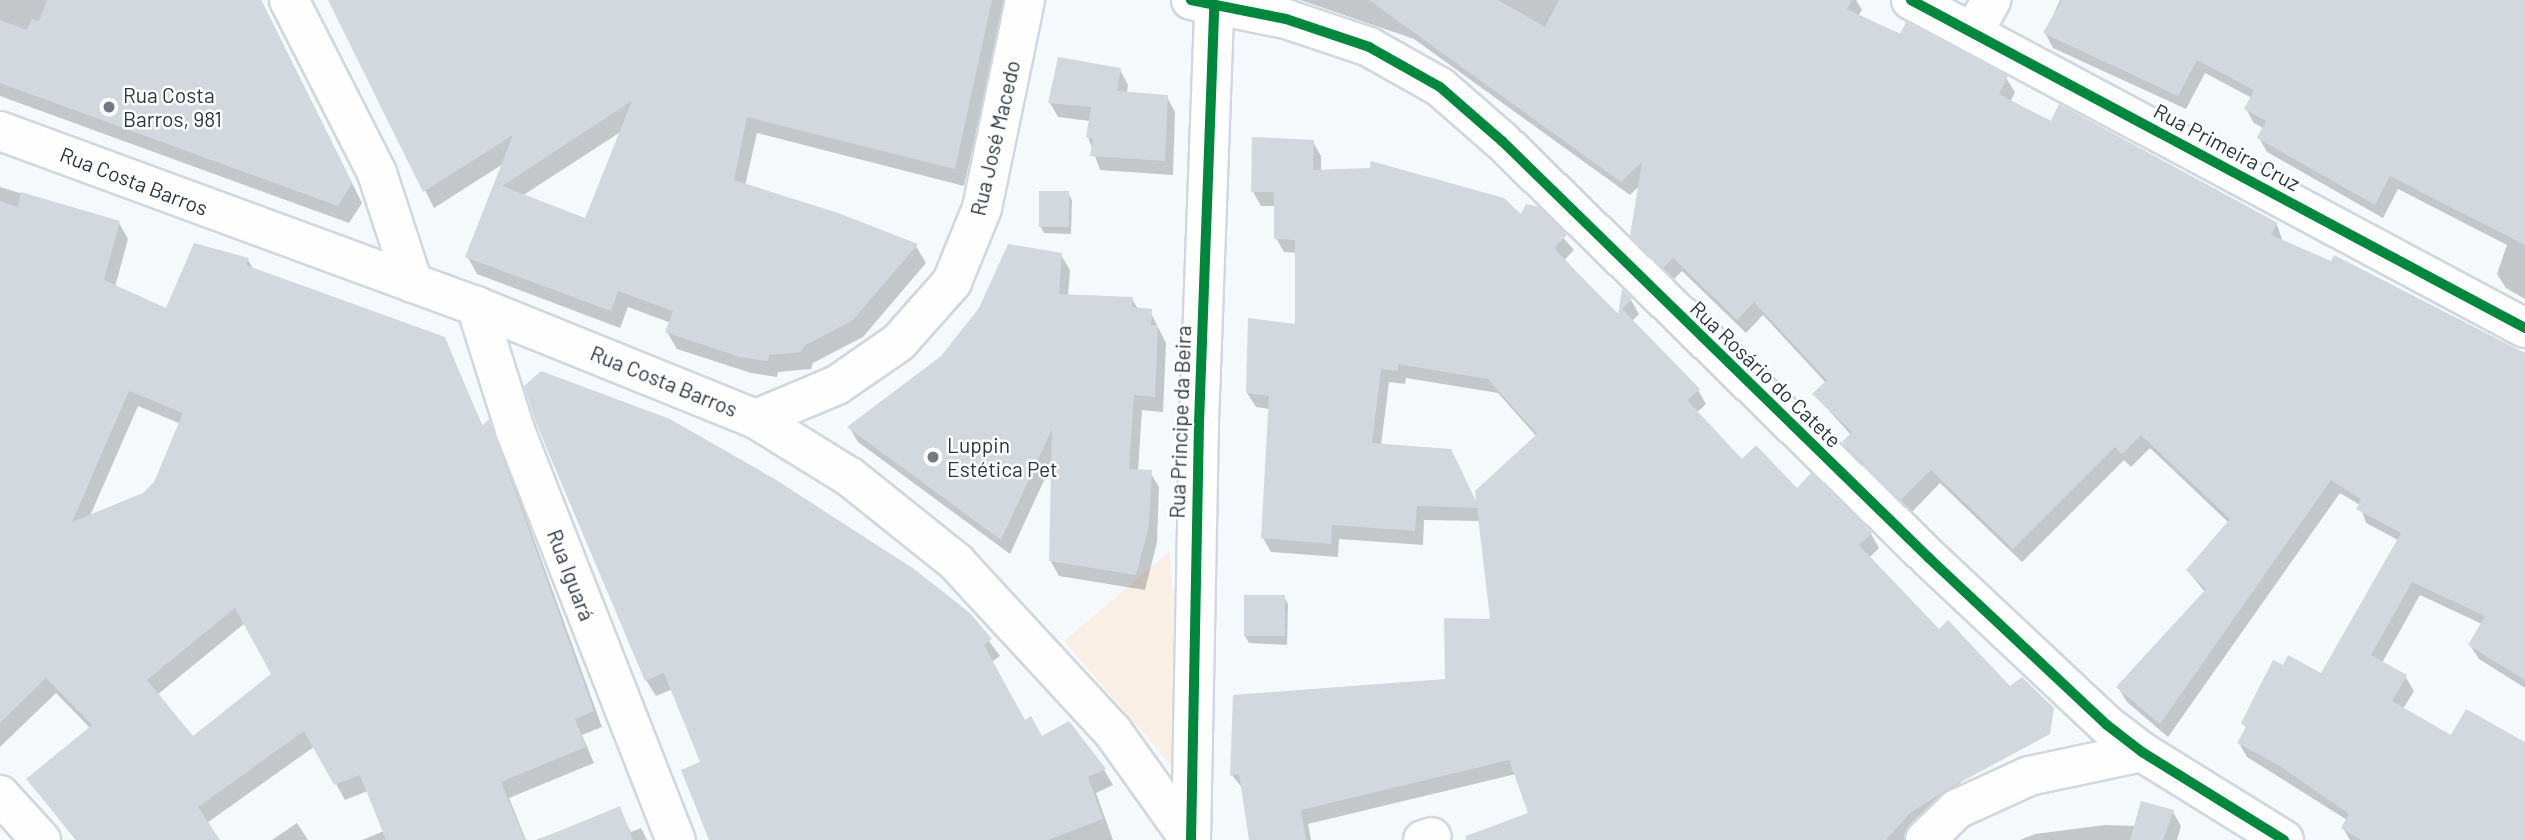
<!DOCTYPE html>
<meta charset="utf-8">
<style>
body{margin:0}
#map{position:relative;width:2525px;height:840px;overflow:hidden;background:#f6f9fc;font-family:Barlow,sans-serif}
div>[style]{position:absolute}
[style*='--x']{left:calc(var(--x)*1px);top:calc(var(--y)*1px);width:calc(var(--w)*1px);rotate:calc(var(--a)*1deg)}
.green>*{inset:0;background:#f9efe5}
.shadow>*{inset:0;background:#0003}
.building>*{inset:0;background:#d2d8de;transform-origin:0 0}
.roads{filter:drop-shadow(2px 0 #d1d7dd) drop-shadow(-2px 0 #d1d7dd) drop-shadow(0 2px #d1d7dd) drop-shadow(0 -2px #d1d7dd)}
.minor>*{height:38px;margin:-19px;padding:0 19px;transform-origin:19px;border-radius:19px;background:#fefeff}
.major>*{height:38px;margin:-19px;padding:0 19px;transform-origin:19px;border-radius:19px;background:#fefeff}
.cycleway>*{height:10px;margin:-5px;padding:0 5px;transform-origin:5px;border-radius:5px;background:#00873e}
.dots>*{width:19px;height:19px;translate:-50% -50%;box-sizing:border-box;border:4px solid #fff;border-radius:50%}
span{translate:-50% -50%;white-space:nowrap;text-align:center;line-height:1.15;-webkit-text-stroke:5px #fff;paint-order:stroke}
.poi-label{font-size:21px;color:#2c353f}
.left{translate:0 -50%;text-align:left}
.street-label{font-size:21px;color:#2c353f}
</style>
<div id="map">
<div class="green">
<div style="clip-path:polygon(1170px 551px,1184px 780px,1064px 641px)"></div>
</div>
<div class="shadow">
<div style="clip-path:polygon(0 0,261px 0,362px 203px,349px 223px,0 96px)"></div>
<div style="clip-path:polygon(evenodd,345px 0,1006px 0,964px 186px,757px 133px,745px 186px,916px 246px,926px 263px,863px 337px,813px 363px,811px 369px,778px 372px,777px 377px,751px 373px,677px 349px,667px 332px,671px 323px,628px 307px,620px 328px,477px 274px,467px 256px,503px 164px,434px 208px,333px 7px,345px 0,622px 131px,586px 220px,522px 196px,622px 131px)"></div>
<div style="clip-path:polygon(1300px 0,1856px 0,1862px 10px,1858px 16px,2006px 78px,2015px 92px,2010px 102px,2277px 225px,2283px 242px,2525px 358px,2525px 688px,2479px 659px,2470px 645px,2482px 624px,2420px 595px,2382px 663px,2405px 676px,2414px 691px,2403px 709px,2452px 738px,2525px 744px,2525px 840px,2350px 840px,2343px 828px,2347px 820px,2247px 757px,2239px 743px,2247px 729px,2243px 723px,2322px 676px,2398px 540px,2366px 523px,2360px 505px,2340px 493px,2168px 737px,2127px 702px,2118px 687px,2205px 592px,2188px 571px,2229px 523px,2150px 448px,2131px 467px,2124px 460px,2022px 562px,1940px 483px,1910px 514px,1852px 457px,1844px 443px,1851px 435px,1814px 394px,1826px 383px,1763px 315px,1746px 333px,1682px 271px,1672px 281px,1641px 250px,1632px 235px,1640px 185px,1630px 195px,1414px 39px)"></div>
<div style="clip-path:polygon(2060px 0,2525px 0,2525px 299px,2506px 288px,2497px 274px,2507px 245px,2398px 189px,2383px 218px,2267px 152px,2259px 138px,2264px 129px,2254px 123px,2246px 109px,2252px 98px,2205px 73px,2186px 109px,2053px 48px,2045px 33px)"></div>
<div style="clip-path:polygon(1120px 70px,1128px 85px,1127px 93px,1167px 97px,1175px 112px,1173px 175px,1100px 170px,1088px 137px,1090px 121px,1058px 117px,1050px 103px)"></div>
<div style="clip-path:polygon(evenodd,1313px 142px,1321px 156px,1321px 172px,1522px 217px,1538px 209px,1574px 250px,1564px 260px,1620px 316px,1623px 293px,1631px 300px,1639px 314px,1632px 321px,1698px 390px,1706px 404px,1696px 413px,1742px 461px,1871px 534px,1879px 548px,1869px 558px,1939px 631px,2027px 712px,1907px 840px,1471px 840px,1530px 814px,1516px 774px,1308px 824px,1311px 840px,1255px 840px,1243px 789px,1232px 775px,1447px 680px,1492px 621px,1480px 521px,1424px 520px,1423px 545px,1339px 539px,1338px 557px,1271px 552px,1263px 538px,1270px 409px,1256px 407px,1247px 393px,1297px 326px,1297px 253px,1284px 252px,1276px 238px,1276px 206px,1261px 206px,1253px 192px,1313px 142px,1406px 378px,1498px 393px,1537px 437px,1478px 506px,1381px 445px,1389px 382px,1405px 384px,1406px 378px)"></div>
<div style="clip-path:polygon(evenodd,0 187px,119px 223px,128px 239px,115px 287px,167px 310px,248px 260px,254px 270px,444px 338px,483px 427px,488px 422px,497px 437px,602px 727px,582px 735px,594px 763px,509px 798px,526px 840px,362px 840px,384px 831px,368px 791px,345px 800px,315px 746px,207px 823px,218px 840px,76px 840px,39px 794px,90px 728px,56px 693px,0 747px,0 187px,138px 406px,181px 424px,156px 483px,144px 494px,90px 516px,138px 406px,0 187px,245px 623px,273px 675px,193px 738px,157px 695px,245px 623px)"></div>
<div style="clip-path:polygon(1068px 193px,1072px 200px,1071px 234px,1044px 233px,1040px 226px)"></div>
<div style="clip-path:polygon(1061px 255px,1070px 270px,1068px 296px,1132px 299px,1138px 309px,1150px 311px,1166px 343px,1163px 412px,1142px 410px,1138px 471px,1150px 472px,1159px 487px,1157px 542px,1145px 590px,1059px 576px,1050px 560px,1053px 461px,1010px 554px,858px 442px,849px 427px,942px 357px)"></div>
<div style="clip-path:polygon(526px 387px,969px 614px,1000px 656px,992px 662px,1024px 722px,1041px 738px,1104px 770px,1113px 785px,1096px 793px,1113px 840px,711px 840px,703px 763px,673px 689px,656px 696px,646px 680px,560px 479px)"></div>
<div style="clip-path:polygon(1284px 597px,1288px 604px,1287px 645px,1249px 643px,1245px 636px)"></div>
<div style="clip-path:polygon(619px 809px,631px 832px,641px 828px,647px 840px,536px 840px)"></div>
<div style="clip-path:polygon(2173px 812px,2181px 826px,2177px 840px,2020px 840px,2035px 834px,2105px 825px,2136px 826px)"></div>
<div style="clip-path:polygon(297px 823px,308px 840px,272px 840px)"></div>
</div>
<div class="building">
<div style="clip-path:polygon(47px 0,261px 0,352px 183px,338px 206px,0 83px,0 20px,27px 30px,32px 19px,39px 21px)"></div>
<div style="clip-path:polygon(evenodd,328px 0,992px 0,955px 169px,747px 117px,734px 180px,838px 213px,918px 244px,853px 320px,804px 346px,801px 352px,769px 355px,768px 361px,740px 357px,665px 332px,673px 311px,618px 291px,611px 311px,465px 257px,513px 135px,423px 192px,328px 0,632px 101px,585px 218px,502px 186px,632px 101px)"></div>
<div style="clip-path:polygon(1369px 0,1498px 0,1545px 27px,1559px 0,1852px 0,1847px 9px,1900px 34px,1906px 22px,2008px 76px,1999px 94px,2051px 121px,2059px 104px,2278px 223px,2271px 235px,2331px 261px,2334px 255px,2525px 353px,2525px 680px,2468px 645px,2485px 616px,2412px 582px,2371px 655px,2407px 675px,2392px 701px,2451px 735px,2466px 709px,2525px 742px,2525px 840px,2361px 840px,2341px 828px,2349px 814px,2280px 766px,2237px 743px,2246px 727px,2241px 723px,2273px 660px,2283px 665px,2288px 655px,2321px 673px,2401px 533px,2356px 509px,2361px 499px,2331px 480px,2160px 724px,2116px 687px,2206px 589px,2186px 570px,2230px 519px,2141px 435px,2122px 454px,2115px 447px,2013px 549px,1931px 470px,1901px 500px,1842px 442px,1852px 432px,1812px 394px,1827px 380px,1754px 302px,1737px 320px,1673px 258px,1663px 268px,1630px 236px,1642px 162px,1621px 182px)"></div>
<div style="clip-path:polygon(2062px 0,2525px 0,2525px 245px,2390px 176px,2375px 205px,2257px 138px,2266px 121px,2244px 109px,2254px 90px,2197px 60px,2178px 96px,2043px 33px)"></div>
<div style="clip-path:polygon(1058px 57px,1121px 68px,1117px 91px,1168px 95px,1165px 161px,1090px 156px,1093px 139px,1086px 137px,1091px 107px,1048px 103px)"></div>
<div style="clip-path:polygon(evenodd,1252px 137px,1314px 140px,1313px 170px,1370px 168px,1371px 161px,1504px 198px,1521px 214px,1526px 204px,1539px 207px,1567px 235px,1554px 248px,1618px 315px,1622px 289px,1632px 299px,1622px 309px,1700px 389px,1687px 400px,1742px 459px,1756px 445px,1797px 488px,1811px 473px,1872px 533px,1859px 545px,1939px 629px,1948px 620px,2010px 686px,2022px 677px,2054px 708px,2050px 734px,1948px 789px,1910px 813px,1886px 840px,1466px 840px,1466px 836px,1528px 813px,1509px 760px,1301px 810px,1306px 840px,1249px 840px,1239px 774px,1230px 776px,1233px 695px,1445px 679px,1444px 618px,1490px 619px,1477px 508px,1417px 506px,1415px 531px,1332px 525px,1331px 544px,1261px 538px,1269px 396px,1246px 393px,1248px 318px,1295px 324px,1295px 240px,1274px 239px,1274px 192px,1251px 192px,1252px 137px,1398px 364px,1488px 379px,1537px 434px,1475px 491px,1476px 501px,1451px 449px,1372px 443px,1381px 369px,1398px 371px,1398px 364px)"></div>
<div style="left:1039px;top:191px;width:30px;height:36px"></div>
<div style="clip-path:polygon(evenodd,21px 192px,120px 221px,104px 280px,166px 308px,194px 243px,249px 258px,246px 265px,445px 337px,482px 426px,489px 419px,594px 711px,575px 719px,586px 747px,501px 782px,525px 840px,386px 840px,360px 775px,334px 785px,304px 731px,198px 807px,220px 840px,77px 840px,26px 779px,92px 725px,46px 678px,0 723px,0 201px,18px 207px,21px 192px,129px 391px,183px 413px,154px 482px,143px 493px,72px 522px,129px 391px,21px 192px,235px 608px,271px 674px,193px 736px,147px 680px,235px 608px)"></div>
<div style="clip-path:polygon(1008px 244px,1062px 253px,1059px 294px,1133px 297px,1132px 307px,1152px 309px,1151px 325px,1158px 325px,1155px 397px,1134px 395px,1129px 469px,1152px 470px,1149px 526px,1136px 575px,1049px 561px,1052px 429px,1001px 540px,847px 427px,941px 356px,979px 308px)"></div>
<div style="clip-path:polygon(541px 371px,670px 419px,773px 478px,914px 569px,970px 613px,992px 639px,984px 645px,1025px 720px,1031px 716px,1042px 736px,1069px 721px,1106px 769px,1088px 777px,1103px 819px,1048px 840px,709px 840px,681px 770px,700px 762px,664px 673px,645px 681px,536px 423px,524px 386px)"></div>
<div style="left:1244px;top:595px;width:41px;height:41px"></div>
<div style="clip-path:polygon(2141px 801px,2174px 810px,2163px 840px,2130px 840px)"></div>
<div style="clip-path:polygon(620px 806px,633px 840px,540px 840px,540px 839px)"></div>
</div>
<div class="roads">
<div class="minor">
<div style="--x:1191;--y:0;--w:97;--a:11.3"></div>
<div style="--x:1286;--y:19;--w:88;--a:18.6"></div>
<div style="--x:1369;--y:47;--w:81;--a:29.4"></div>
<div style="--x:1440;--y:87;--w:82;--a:41.1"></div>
<div style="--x:1502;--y:141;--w:597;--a:44.32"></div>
<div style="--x:1929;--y:558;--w:244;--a:43.2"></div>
<div style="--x:2107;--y:725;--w:44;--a:37.6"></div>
<div style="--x:2142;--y:752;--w:167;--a:31.8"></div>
<div style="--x:1911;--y:0;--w:696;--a:28.11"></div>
<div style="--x:1973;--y:33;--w:38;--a:-61"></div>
<div style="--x:476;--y:306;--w:130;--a:72.5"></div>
<div style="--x:515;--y:430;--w:440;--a:68.6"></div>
<div style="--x:0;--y:795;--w:61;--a:47.7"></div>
<div style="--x:1191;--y:840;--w:417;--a:-88.9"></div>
<div style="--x:1199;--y:423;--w:418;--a:-87.9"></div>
<div style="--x:1423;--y:840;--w:9;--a:-18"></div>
<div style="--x:1925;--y:840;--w:45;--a:-44.1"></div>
<div style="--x:1957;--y:809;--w:79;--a:-24.6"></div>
<div style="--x:2029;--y:776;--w:116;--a:-12"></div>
</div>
<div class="major">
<div style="--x:289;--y:0;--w:194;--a:63"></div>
<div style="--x:377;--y:173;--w:116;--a:71.9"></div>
<div style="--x:0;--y:131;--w:507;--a:20.19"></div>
<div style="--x:476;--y:306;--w:302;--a:22"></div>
<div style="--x:756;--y:419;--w:110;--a:31.7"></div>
<div style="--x:850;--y:477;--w:136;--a:38.7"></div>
<div style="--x:956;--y:562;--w:231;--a:47.3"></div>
<div style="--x:1113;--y:732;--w:133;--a:54.5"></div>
<div style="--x:756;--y:419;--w:88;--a:-22.8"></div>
<div style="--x:837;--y:385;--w:75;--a:-34.7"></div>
<div style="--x:899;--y:342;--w:80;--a:-48.5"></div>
<div style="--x:952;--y:282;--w:80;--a:-67.9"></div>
<div style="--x:982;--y:208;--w:212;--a:-78.3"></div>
</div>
</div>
<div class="cycleway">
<div style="--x:1191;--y:0;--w:97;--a:11.3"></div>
<div style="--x:1286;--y:19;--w:88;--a:18.6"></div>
<div style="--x:1369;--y:47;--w:81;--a:29.4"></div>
<div style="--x:1440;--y:87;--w:82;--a:41.1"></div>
<div style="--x:1502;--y:141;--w:597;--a:44.32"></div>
<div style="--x:1929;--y:558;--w:244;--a:43.2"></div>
<div style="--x:2107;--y:725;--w:44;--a:37.6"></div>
<div style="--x:2142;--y:752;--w:167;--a:31.8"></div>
<div style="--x:1911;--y:0;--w:696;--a:28.11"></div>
<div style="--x:1191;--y:840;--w:417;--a:-88.9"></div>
<div style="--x:1199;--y:423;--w:418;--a:-87.9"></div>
</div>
<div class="dots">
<div style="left:109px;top:107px;background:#737a81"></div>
<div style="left:933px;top:457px;background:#737a81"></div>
</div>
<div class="poi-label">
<span class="left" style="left:123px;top:107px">Rua Costa<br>Barros, 981</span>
<span class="left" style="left:947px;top:457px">Luppin<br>Estética Pet</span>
</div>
<div class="street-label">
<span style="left:995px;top:138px;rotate:-77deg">Rua José Macedo</span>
<span style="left:2227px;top:147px;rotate:28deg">Rua Primeira Cruz</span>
<span style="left:134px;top:181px;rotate:21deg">Rua Costa Barros</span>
<span style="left:1766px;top:374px;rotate:44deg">Rua Rosário do Catete</span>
<span style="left:664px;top:381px;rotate:22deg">Rua Costa Barros</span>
<span style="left:1180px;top:422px;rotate:-88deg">Rua Principe da Beira</span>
<span style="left:571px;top:575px;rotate:69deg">Rua Iguará</span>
</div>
</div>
